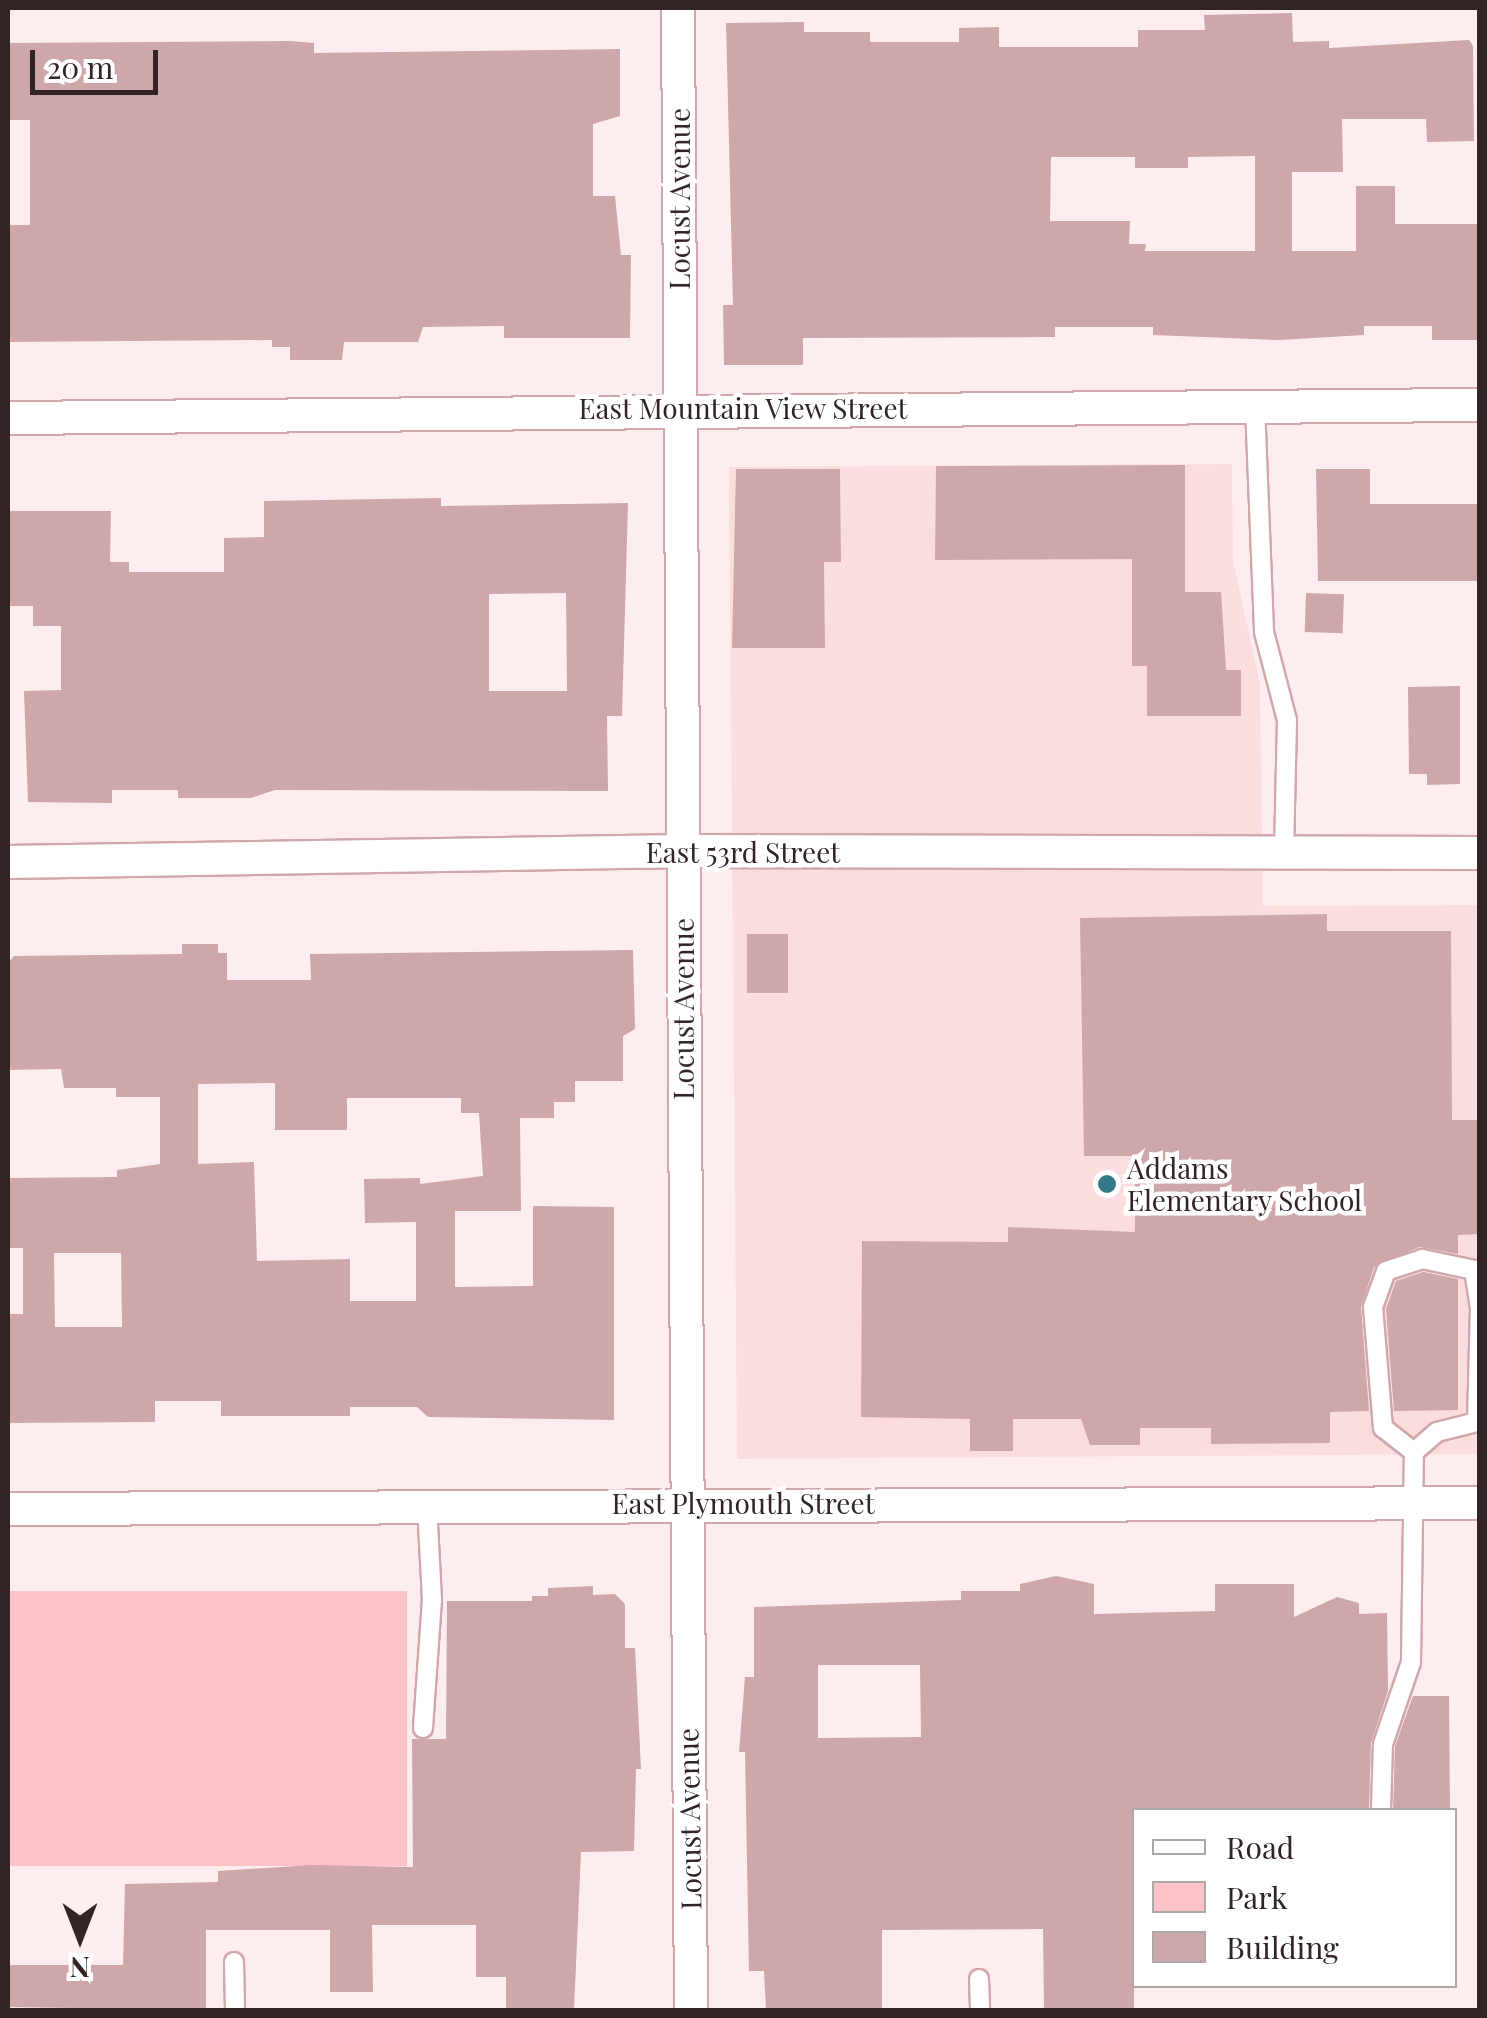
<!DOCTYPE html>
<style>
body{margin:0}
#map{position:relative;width:1487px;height:2018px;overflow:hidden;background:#feedee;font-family:"Playfair Display",serif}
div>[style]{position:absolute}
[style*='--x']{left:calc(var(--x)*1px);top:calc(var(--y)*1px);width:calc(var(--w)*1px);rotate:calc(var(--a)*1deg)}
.built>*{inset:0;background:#fcdddf}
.green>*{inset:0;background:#fdc3c9;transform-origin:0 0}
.building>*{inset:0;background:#cea7aa;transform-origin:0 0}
.roads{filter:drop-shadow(2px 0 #d0a8ab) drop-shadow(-2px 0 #d0a8ab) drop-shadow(0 2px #d0a8ab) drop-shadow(0 -2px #d0a8ab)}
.service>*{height:18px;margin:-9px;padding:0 9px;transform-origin:9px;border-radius:9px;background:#fff}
.minor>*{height:32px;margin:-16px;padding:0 16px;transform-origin:16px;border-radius:16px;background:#fff}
.dots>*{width:28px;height:28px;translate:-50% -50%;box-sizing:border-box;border:5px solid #fff;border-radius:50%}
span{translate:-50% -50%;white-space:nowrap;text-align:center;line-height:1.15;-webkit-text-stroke:9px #fff;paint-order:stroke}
.street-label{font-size:28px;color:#322324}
.poi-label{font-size:28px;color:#322324}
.left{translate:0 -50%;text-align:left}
.frame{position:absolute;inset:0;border:10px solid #322324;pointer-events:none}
.legend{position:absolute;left:1132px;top:1808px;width:325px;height:180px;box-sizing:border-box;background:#fff;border:2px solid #ada7a7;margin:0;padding:12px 18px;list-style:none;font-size:30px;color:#322324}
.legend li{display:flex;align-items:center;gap:20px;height:50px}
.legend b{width:50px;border:2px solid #ada7a7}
.north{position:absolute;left:30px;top:1888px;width:100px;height:100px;-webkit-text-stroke:8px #fff;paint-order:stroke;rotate:180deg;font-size:28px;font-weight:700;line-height:40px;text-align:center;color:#322324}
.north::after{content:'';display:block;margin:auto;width:35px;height:45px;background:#322324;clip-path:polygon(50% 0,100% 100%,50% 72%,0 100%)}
.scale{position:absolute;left:30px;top:50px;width:128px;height:45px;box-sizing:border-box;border:5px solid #322324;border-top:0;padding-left:12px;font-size:30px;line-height:35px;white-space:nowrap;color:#322324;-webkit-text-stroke:8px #fff;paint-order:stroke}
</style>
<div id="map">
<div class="built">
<div style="clip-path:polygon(1232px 464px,1233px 560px,1260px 684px,1263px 906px,1479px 905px,1479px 1454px,737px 1459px,729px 467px)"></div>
</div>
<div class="green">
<div style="left:407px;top:1591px;width:275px;height:399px;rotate:90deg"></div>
</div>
<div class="building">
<div style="clip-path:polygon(evenodd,1292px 13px,1293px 42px,1329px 41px,1329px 48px,1469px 40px,1473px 46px,1474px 141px,1427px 142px,1426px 119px,1342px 119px,1343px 172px,1292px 172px,1292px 251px,1356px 251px,1356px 186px,1395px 186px,1395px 224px,1480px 224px,1480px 340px,1432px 340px,1432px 326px,1364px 326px,1364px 335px,1279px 340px,1153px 335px,1153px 327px,1055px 327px,1055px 337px,803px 338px,803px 365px,724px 365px,723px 305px,733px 305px,726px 23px,804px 22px,804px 32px,870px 32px,870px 42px,959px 42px,959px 28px,999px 27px,999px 47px,1138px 47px,1138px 30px,1205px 30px,1204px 15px,1292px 13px,1255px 156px,1255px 251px,1145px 251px,1146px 244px,1129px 244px,1130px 221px,1050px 221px,1051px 157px,1135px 157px,1135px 168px,1188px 168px,1188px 157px,1255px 156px)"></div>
<div style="clip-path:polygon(291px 41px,314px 43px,314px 53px,620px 49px,620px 116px,593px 124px,593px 196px,615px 196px,621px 255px,631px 255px,630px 338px,504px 338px,504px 326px,423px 327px,418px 342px,344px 342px,342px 360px,290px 360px,290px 347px,272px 347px,272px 340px,8px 342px,8px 225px,30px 225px,30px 120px,8px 120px,8px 43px)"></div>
<div style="clip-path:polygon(1185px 465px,1185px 592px,1221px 592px,1226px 670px,1241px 670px,1241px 716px,1147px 716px,1147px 666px,1132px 666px,1132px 559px,935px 560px,936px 466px)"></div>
<div style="clip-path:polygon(736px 469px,840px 469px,841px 562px,824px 562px,825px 648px,732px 648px)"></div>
<div style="clip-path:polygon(1316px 469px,1370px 469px,1370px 504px,1480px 504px,1480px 581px,1318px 581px)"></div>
<div style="clip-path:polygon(evenodd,441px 498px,441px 506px,628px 503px,622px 716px,607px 716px,608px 791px,275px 790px,251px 798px,178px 798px,178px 790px,112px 790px,112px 803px,28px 802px,24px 691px,61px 690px,61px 626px,33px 626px,33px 606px,8px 606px,8px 511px,111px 511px,110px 562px,129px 562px,129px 572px,224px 572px,224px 538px,264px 537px,264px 501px,441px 498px,566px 593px,567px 691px,489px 691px,489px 594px,566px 593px)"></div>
<div style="left:1306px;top:593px;width:38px;height:39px;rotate:2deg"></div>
<div style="clip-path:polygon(1460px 686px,1460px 784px,1427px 785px,1427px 774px,1409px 774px,1408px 687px)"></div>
<div style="clip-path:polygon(1327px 914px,1327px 931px,1451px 931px,1452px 1120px,1480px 1120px,1480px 1234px,1458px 1235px,1458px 1254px,1419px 1247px,1374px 1267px,1361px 1307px,1369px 1411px,1330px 1412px,1330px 1443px,1211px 1444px,1211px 1428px,1140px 1428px,1140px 1445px,1090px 1445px,1081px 1419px,1013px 1419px,1013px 1451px,970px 1451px,970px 1419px,861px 1417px,862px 1241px,1008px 1242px,1008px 1227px,1135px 1232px,1135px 1156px,1084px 1156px,1080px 918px)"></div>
<div style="left:747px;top:934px;width:41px;height:59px"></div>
<div style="clip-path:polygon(evenodd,182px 944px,218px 944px,218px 953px,227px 953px,227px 980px,311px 980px,310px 954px,633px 950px,635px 1029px,623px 1036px,623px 1081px,575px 1081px,575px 1102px,554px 1102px,554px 1118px,520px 1118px,521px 1211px,455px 1211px,455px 1287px,533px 1286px,533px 1206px,614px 1207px,614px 1420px,428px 1417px,417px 1407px,350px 1407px,350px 1416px,221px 1416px,221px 1401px,155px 1401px,155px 1422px,8px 1423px,8px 1314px,23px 1314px,23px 1248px,8px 1248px,8px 1178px,117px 1177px,117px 1170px,160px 1164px,160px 1097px,116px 1097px,116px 1088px,64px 1088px,61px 1069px,8px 1070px,8px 963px,14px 956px,182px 954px,182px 944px,275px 1083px,275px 1130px,347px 1130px,347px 1098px,461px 1098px,461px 1113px,479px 1113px,483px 1176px,420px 1184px,420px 1178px,364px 1179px,365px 1223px,416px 1222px,416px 1301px,350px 1301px,350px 1259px,257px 1261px,254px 1162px,198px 1164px,198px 1084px,275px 1083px,182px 944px,54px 1253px,121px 1253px,122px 1327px,55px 1327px,54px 1253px)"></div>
<div style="clip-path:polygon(1423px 1272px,1458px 1279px,1458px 1410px,1394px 1411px,1386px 1309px,1396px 1281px)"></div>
<div style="clip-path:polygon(evenodd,1056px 1576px,1094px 1584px,1094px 1614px,1215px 1611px,1215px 1584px,1294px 1584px,1294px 1617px,1337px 1597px,1359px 1603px,1359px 1614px,1387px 1613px,1388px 1691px,1371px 1743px,1369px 1810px,1134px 1810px,1134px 2010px,1044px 2010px,1043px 1929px,882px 1930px,882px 2010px,766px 2010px,764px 1971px,749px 1971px,745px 1752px,739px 1752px,745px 1677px,754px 1677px,754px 1607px,961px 1600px,961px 1591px,1020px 1591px,1020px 1584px,1056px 1576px,818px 1665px,920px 1665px,921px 1737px,818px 1738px,818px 1665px)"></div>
<div style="clip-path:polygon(593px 1586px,593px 1595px,615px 1594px,625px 1604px,625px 1648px,635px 1648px,641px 1769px,636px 1769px,634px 1851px,581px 1852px,574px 2010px,506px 2010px,506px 1977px,476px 1977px,476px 1925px,372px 1925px,373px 1992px,330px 1992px,330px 1930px,206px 1930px,206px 2010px,8px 2007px,8px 1965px,123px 1965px,125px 1884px,218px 1882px,218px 1871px,312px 1865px,413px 1867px,412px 1739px,446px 1739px,447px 1601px,532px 1601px,532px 1596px,548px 1596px,548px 1588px)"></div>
<div style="clip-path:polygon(1413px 1696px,1449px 1696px,1450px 1810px,1393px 1810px,1395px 1746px)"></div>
</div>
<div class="roads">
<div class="service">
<div style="--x:1255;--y:406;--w:226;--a:87.7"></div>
<div style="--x:1264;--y:632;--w:91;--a:75.4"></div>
<div style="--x:1287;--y:720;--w:133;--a:91.3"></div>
<div style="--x:1414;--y:1452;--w:39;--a:-142"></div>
<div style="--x:1383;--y:1428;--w:121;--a:-94.7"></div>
<div style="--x:1373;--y:1307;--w:38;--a:-70"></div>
<div style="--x:1386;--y:1271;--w:38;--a:-18"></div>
<div style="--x:1422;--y:1259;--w:53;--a:11.9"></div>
<div style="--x:1474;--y:1270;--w:37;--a:81"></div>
<div style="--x:423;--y:1728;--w:128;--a:-86"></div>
<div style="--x:432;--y:1600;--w:95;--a:-93"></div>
<div style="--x:1381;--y:1810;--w:66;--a:-88.3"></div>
<div style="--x:1383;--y:1744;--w:87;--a:-71.1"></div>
<div style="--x:1411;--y:1662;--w:210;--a:-89.2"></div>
<div style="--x:1414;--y:1452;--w:30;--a:-41"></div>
<div style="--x:1437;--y:1432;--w:41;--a:-14"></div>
<div style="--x:1477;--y:1422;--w:114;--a:-88.5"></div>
<div style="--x:234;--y:1962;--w:48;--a:88.8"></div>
<div style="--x:979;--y:1979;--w:31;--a:88"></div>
</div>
<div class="minor">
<div style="--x:678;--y:8;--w:2002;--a:89.63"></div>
<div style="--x:8;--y:418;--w:1472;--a:-0.51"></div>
<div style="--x:8;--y:862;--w:674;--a:-0.94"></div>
<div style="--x:682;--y:851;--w:798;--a:0.14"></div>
<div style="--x:8;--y:1509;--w:1472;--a:-0.23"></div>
</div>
</div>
<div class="dots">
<div style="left:1107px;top:1184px;background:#357989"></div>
</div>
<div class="street-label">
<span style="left:679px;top:199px;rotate:-90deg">Locust Avenue</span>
<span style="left:743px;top:408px">East Mountain View Street</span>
<span style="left:743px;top:852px">East 53rd Street</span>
<span style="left:683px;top:1009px;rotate:-90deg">Locust Avenue</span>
<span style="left:743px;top:1503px">East Plymouth Street</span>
<span style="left:689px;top:1819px;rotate:-91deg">Locust Avenue</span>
</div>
<div class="poi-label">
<span class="left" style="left:1127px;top:1184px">Addams<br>Elementary School</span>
</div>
<div class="frame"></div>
<ul class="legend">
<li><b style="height:12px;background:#fff"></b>Road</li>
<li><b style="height:28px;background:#fdc3c9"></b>Park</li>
<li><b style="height:28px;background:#cea7aa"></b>Building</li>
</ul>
<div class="north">N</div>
<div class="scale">20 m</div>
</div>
